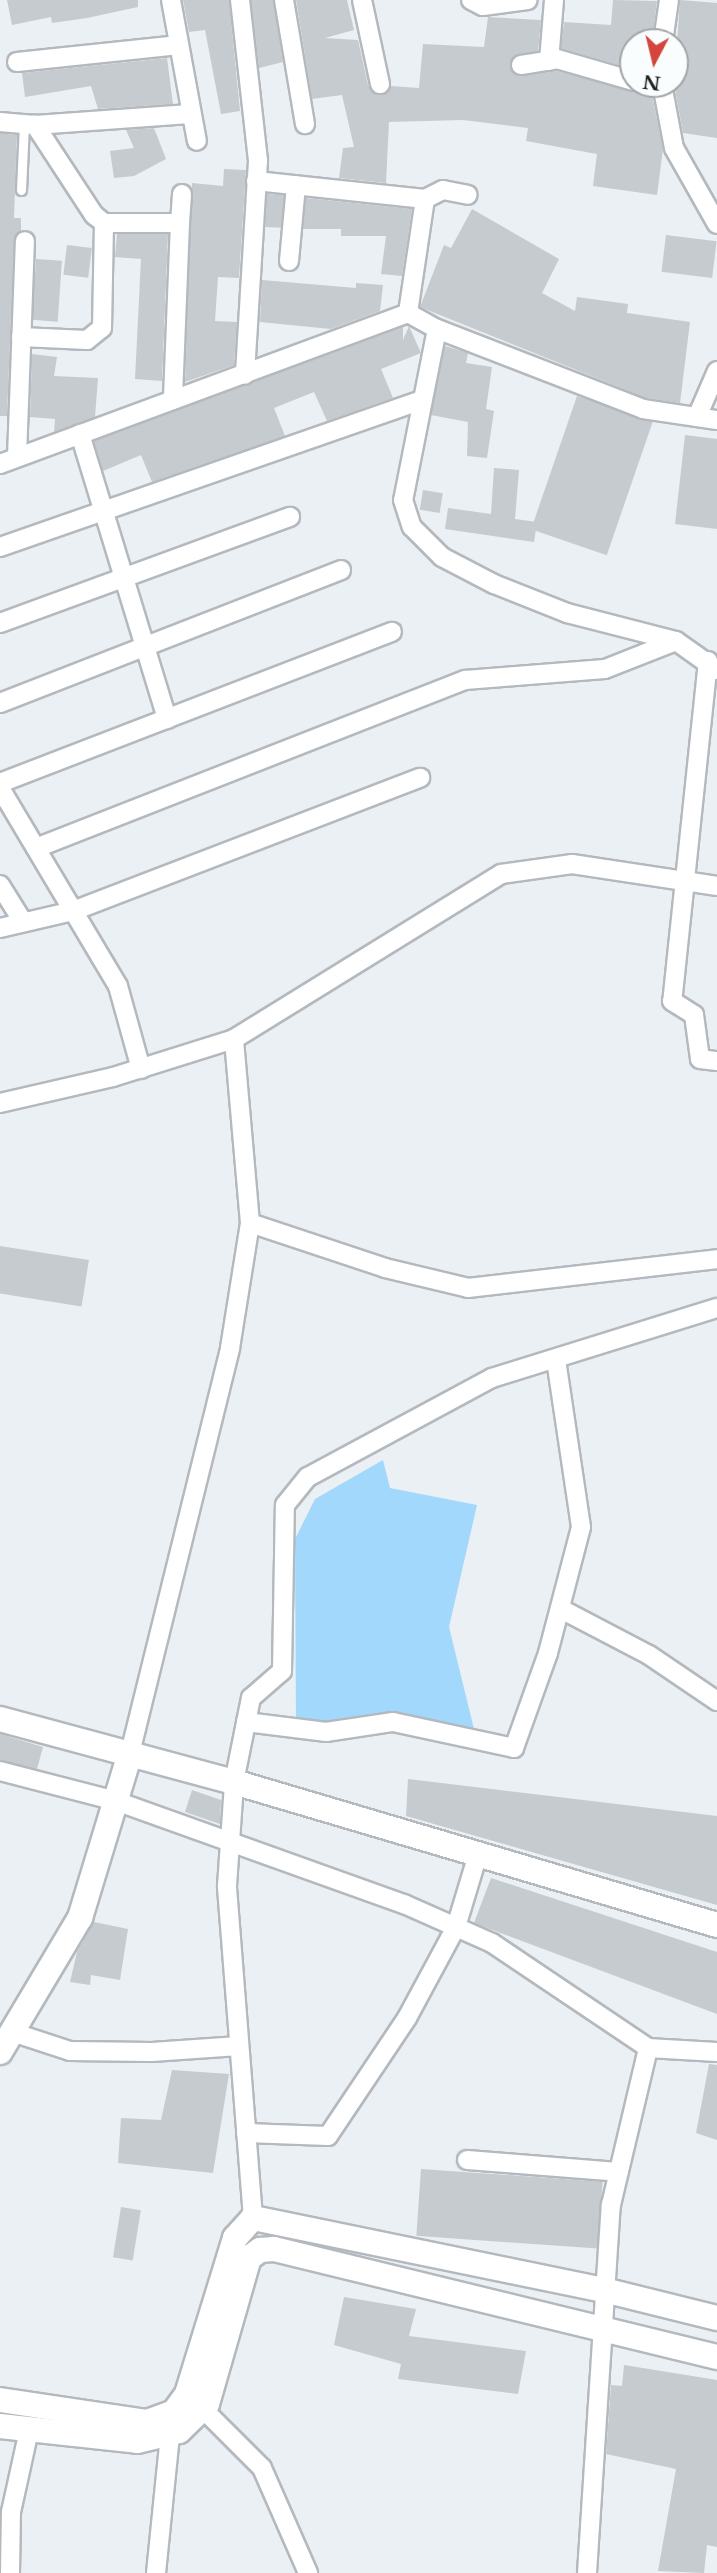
<!DOCTYPE html>
<style>
body{margin:0}
#map{position:relative;width:717px;height:2573px;overflow:hidden;background:#eaf0f4;font-family:"Libre Baskerville",serif}
div>[style]{position:absolute}
[style*='--x']{left:calc(var(--x)*1px);top:calc(var(--y)*1px);width:calc(var(--w)*1px);rotate:calc(var(--a)*1deg)}
.green>*{inset:0;background:#a1d8fc}
.building>*{inset:0;background:#c5cbcf;transform-origin:0 0}
.roads{filter:drop-shadow(2px 0 #b3b9be) drop-shadow(-2px 0 #b3b9be) drop-shadow(0 2px #b3b9be) drop-shadow(0 -2px #b3b9be)}
.lane>*{height:9px;margin:-4.5px;padding:0 4.5px;transform-origin:4.5px;border-radius:4.5px;background:#fff}
.street>*{height:18px;margin:-9px;padding:0 9px;transform-origin:9px;border-radius:9px;background:#fff}
.secondary>*{height:24px;margin:-12px;padding:0 12px;transform-origin:12px;border-radius:12px;background:#fff}
span{translate:-50% -50%;white-space:nowrap;text-align:center;line-height:1.15;-webkit-text-stroke:5px #fafdfe;paint-order:stroke}
.north{position:absolute;left:619px;top:28px;width:70px;height:70px;box-sizing:border-box;background:#fafdfe;border:2px solid #a3a5a7;border-radius:50%;rotate:187deg;font-size:19px;font-weight:700;line-height:28px;text-align:center;color:#202224}
.north::after{content:'';display:block;margin:auto;width:24px;height:32px;background:#d4453d;clip-path:polygon(50% 0,100% 100%,50% 72%,0 100%)}
</style>
<div id="map">
<div class="green">
<div style="clip-path:polygon(383px 1460px,390px 1488px,477px 1505px,449px 1627px,474px 1729px,296px 1728px,295px 1539px,315px 1499px)"></div>
</div>
<div class="building">
<div style="clip-path:polygon(7px 0,138px 0,138px 7px,87px 18px,52px 23px,51px 17px,12px 25px)"></div>
<div style="clip-path:polygon(183px 0,229px 0,240px 111px,221px 114px,205px 30px,189px 32px)"></div>
<div style="clip-path:polygon(251px 0,273px 0,283px 62px,259px 68px)"></div>
<div style="clip-path:polygon(296px 0,347px 0,354px 30px,325px 38px,358px 40px,368px 85px,377px 95px,391px 86px,419px 88px,423px 44px,484px 47px,488px 17px,541px 20px,538px 51px,514px 56px,512px 72px,522px 76px,556px 71px,652px 95px,663px 149px,657px 195px,593px 186px,597px 154px,526px 141px,528px 128px,463px 120px,389px 122px,386px 183px,339px 178px,343px 148px,354px 147px,342px 95px,312px 99px)"></div>
<div style="clip-path:polygon(613px 0,657px 1px,652px 42px,633px 42px,633px 69px,561px 48px,564px 22px,611px 25px)"></div>
<div style="clip-path:polygon(680px 0,717px 3px,717px 138px,683px 133px,674px 84px)"></div>
<div style="clip-path:polygon(167px 58px,173px 104px,98px 109px,91px 86px,25px 97px,22px 73px)"></div>
<div style="clip-path:polygon(154px 128px,166px 159px,134px 176px,114px 178px,110px 151px,134px 148px,126px 130px)"></div>
<div style="clip-path:polygon(0 133px,17px 135px,14px 218px,21px 218px,21px 231px,14px 241px,7px 416px,0 416px)"></div>
<div style="clip-path:polygon(224px 169px,246px 170px,239px 278px,218px 277px,215px 321px,237px 322px,234px 365px,185px 382px,192px 183px,223px 186px)"></div>
<div style="left:267px;top:194px;width:17px;height:33px;rotate:3deg"></div>
<div style="clip-path:polygon(306px 198px,412px 209px,402px 276px,381px 274px,386px 236px,341px 236px,341px 229px,303px 229px)"></div>
<div style="clip-path:polygon(472px 209px,559px 259px,542px 293px,575px 311px,577px 297px,628px 304px,627px 313px,690px 322px,680px 403px,646px 398px,420px 307px,444px 245px,451px 248px)"></div>
<div style="clip-path:polygon(117px 234px,168px 234px,162px 381px,135px 379px,141px 259px,115px 257px)"></div>
<div style="left:666px;top:235px;width:51px;height:37px;rotate:7deg"></div>
<div style="left:67px;top:245px;width:25px;height:30px;rotate:7deg"></div>
<div style="left:36px;top:259px;width:26px;height:61px;rotate:4deg"></div>
<div style="clip-path:polygon(262px 280px,356px 288px,356px 283px,383px 285px,380px 311px,331px 329px,260px 322px)"></div>
<div style="clip-path:polygon(409px 326px,421px 353px,381px 369px,393px 398px,327px 421px,314px 392px,274px 408px,285px 436px,152px 482px,141px 455px,103px 471px,94px 441px,403px 327px,403px 340px)"></div>
<div style="clip-path:polygon(445px 346px,468px 353px,466px 363px,492px 367px,486px 409px,494px 411px,487px 458px,467px 456px,468px 422px,431px 415px)"></div>
<div style="clip-path:polygon(32px 354px,57px 357px,54px 376px,98px 378px,95px 417px,54px 432px,55px 419px,30px 417px)"></div>
<div style="left:577px;top:396px;width:80px;height:141px;rotate:19deg"></div>
<div style="clip-path:polygon(685px 435px,717px 439px,717px 529px,675px 524px)"></div>
<div style="clip-path:polygon(494px 468px,519px 470px,515px 519px,537px 522px,534px 542px,445px 529px,448px 508px,491px 514px)"></div>
<div style="left:423px;top:490px;width:20px;height:20px;rotate:9deg"></div>
<div style="left:0;top:1246px;width:90px;height:47px;rotate:9deg"></div>
<div style="clip-path:polygon(0 1734px,43px 1747px,37px 1769px,0 1760px)"></div>
<div style="clip-path:polygon(408px 1779px,717px 1816px,717px 1905px,406px 1816px)"></div>
<div style="clip-path:polygon(192px 1790px,221px 1800px,220px 1824px,185px 1812px)"></div>
<div style="clip-path:polygon(491px 1878px,717px 1952px,717px 2014px,474px 1923px)"></div>
<div style="clip-path:polygon(94px 1922px,128px 1929px,120px 1980px,91px 1975px,90px 1985px,70px 1982px,77px 1952px)"></div>
<div style="clip-path:polygon(709px 2064px,717px 2065px,717px 2140px,696px 2133px)"></div>
<div style="clip-path:polygon(172px 2070px,229px 2074px,213px 2173px,118px 2163px,121px 2118px,161px 2120px)"></div>
<div style="left:421px;top:2169px;width:182px;height:67px;rotate:4deg"></div>
<div style="left:121px;top:2207px;width:20px;height:51px;rotate:9deg"></div>
<div style="clip-path:polygon(344px 2297px,416px 2309px,409px 2336px,526px 2351px,518px 2394px,398px 2379px,401px 2364px,334px 2345px)"></div>
<div style="clip-path:polygon(624px 2365px,717px 2380px,717px 2547px,707px 2545px,704px 2573px,658px 2571px,676px 2469px,606px 2454px,611px 2385px,622px 2386px)"></div>
</div>
<div class="roads">
<div class="lane">
<div style="--x:21;--y:190;--w:66;--a:-87.4"></div>
</div>
<div class="street">
<div style="--x:171;--y:0;--w:143;--a:79.6"></div>
<div style="--x:240;--y:0;--w:162;--a:83.6"></div>
<div style="--x:258;--y:161;--w:214;--a:93.5"></div>
<div style="--x:284;--y:0;--w:126;--a:80.4"></div>
<div style="--x:362;--y:0;--w:86;--a:77.9"></div>
<div style="--x:471;--y:0;--w:13;--a:27"></div>
<div style="--x:483;--y:6;--w:45;--a:-7.6"></div>
<div style="--x:663;--y:42;--w:42;--a:-81.9"></div>
<div style="--x:549;--y:61;--w:61;--a:-85.3"></div>
<div style="--x:17;--y:62;--w:163;--a:-6"></div>
<div style="--x:521;--y:65;--w:36;--a:-9"></div>
<div style="--x:557;--y:59;--w:79;--a:16.1"></div>
<div style="--x:662;--y:84;--w:65;--a:79.4"></div>
<div style="--x:674;--y:148;--w:87;--a:60.5"></div>
<div style="--x:0;--y:122;--w:35;--a:5"></div>
<div style="--x:35;--y:125;--w:155;--a:-4.1"></div>
<div style="--x:256;--y:181;--w:170;--a:6.1"></div>
<div style="--x:425;--y:199;--w:115;--a:98.5"></div>
<div style="--x:425;--y:199;--w:20;--a:-27"></div>
<div style="--x:443;--y:190;--w:25;--a:11"></div>
<div style="--x:104;--y:223;--w:76;--a:0"></div>
<div style="--x:180;--y:223;--w:177;--a:92.3"></div>
<div style="--x:180;--y:223;--w:29;--a:-86"></div>
<div style="--x:289;--y:261;--w:76;--a:-84.7"></div>
<div style="--x:437;--y:329;--w:174;--a:101.2"></div>
<div style="--x:403;--y:500;--w:28;--a:72"></div>
<div style="--x:412;--y:527;--w:42;--a:45"></div>
<div style="--x:442;--y:557;--w:59;--a:27.4"></div>
<div style="--x:494;--y:584;--w:79;--a:21.7"></div>
<div style="--x:567;--y:613;--w:113;--a:14.4"></div>
<div style="--x:676;--y:641;--w:50;--a:35.3"></div>
<div style="--x:21;--y:337;--w:66;--a:2.6"></div>
<div style="--x:87;--y:340;--w:19;--a:-39"></div>
<div style="--x:102;--y:328;--w:105;--a:-88.9"></div>
<div style="--x:104;--y:223;--w:13;--a:-141"></div>
<div style="--x:94;--y:215;--w:108;--a:-123.2"></div>
<div style="--x:697;--y:417;--w:50;--a:-66.5"></div>
<div style="--x:80;--y:434;--w:298;--a:73"></div>
<div style="--x:17;--y:457;--w:216;--a:-87.9"></div>
<div style="--x:0;--y:464;--w:435;--a:-20.3"></div>
<div style="--x:408;--y:313;--w:33;--a:29"></div>
<div style="--x:437;--y:329;--w:221;--a:21.2"></div>
<div style="--x:643;--y:409;--w:75;--a:8.5"></div>
<div style="--x:0;--y:547;--w:446;--a:-19.2"></div>
<div style="--x:0;--y:623;--w:309;--a:-20.1"></div>
<div style="--x:708;--y:661;--w:342;--a:96"></div>
<div style="--x:672;--y:1001;--w:26;--a:32"></div>
<div style="--x:694;--y:1015;--w:44;--a:82.2"></div>
<div style="--x:700;--y:1059;--w:17;--a:7"></div>
<div style="--x:0;--y:703;--w:366;--a:-21.3"></div>
<div style="--x:0;--y:783;--w:420;--a:-21.1"></div>
<div style="--x:0;--y:788;--w:230;--a:59.2"></div>
<div style="--x:118;--y:986;--w:86;--a:74.5"></div>
<div style="--x:36;--y:848;--w:461;--a:-21.4"></div>
<div style="--x:465;--y:680;--w:140;--a:-4.5"></div>
<div style="--x:605;--y:669;--w:76;--a:-21.5"></div>
<div style="--x:0;--y:885;--w:44;--a:58.1"></div>
<div style="--x:0;--y:928;--w:75;--a:-13.1"></div>
<div style="--x:73;--y:911;--w:372;--a:-21"></div>
<div style="--x:0;--y:1103;--w:116;--a:-13"></div>
<div style="--x:113;--y:1077;--w:127;--a:-17.4"></div>
<div style="--x:234;--y:1039;--w:314;--a:-31.7"></div>
<div style="--x:501;--y:874;--w:72;--a:-8"></div>
<div style="--x:572;--y:864;--w:147;--a:8.6"></div>
<div style="--x:250;--y:1223;--w:142;--a:18.4"></div>
<div style="--x:385;--y:1268;--w:85;--a:13.5"></div>
<div style="--x:468;--y:1288;--w:251;--a:-6.6"></div>
<div style="--x:561;--y:1609;--w:99;--a:27.6"></div>
<div style="--x:649;--y:1655;--w:82;--a:34.1"></div>
<div style="--x:246;--y:1722;--w:81;--a:7.1"></div>
<div style="--x:326;--y:1732;--w:68;--a:-8.5"></div>
<div style="--x:393;--y:1722;--w:124;--a:12.1"></div>
<div style="--x:514;--y:1748;--w:101;--a:-70.3"></div>
<div style="--x:548;--y:1653;--w:130;--a:-75.3"></div>
<div style="--x:581;--y:1527;--w:170;--a:-98.5"></div>
<div style="--x:129;--y:1757;--w:421;--a:-76.1"></div>
<div style="--x:230;--y:1348;--w:127;--a:-80.9"></div>
<div style="--x:250;--y:1223;--w:185;--a:-95"></div>
<div style="--x:0;--y:1771;--w:120;--a:14.5"></div>
<div style="--x:116;--y:1801;--w:306;--a:19.7"></div>
<div style="--x:404;--y:1904;--w:96;--a:23.9"></div>
<div style="--x:492;--y:1943;--w:188;--a:33.9"></div>
<div style="--x:648;--y:2048;--w:69;--a:3.3"></div>
<div style="--x:12;--y:2032;--w:61;--a:18.1"></div>
<div style="--x:70;--y:2051;--w:82;--a:0.7"></div>
<div style="--x:152;--y:2052;--w:87;--a:-3.9"></div>
<div style="--x:246;--y:2133;--w:82;--a:2.1"></div>
<div style="--x:328;--y:2136;--w:142;--a:-56.2"></div>
<div style="--x:407;--y:2018;--w:103;--a:-61.7"></div>
<div style="--x:456;--y:1927;--w:76;--a:-73.2"></div>
<div style="--x:467;--y:2160;--w:152;--a:4.5"></div>
<div style="--x:253;--y:2218;--w:333;--a:-94.5"></div>
<div style="--x:227;--y:1886;--w:104;--a:-86.1"></div>
<div style="--x:234;--y:1782;--w:86;--a:-78.6"></div>
<div style="--x:251;--y:1698;--w:41;--a:-41.1"></div>
<div style="--x:282;--y:1671;--w:166;--a:-89"></div>
<div style="--x:285;--y:1505;--w:36;--a:-51"></div>
<div style="--x:308;--y:1477;--w:209;--a:-28.3"></div>
<div style="--x:492;--y:1378;--w:236;--a:-17.3"></div>
<div style="--x:204;--y:2410;--w:82;--a:45"></div>
<div style="--x:262;--y:2468;--w:115;--a:66.3"></div>
<div style="--x:10;--y:2573;--w:61;--a:-89.1"></div>
<div style="--x:11;--y:2512;--w:84;--a:-77.6"></div>
<div style="--x:156;--y:2573;--w:139;--a:-84.2"></div>
<div style="--x:587;--y:2573;--w:369;--a:-86.3"></div>
<div style="--x:611;--y:2205;--w:161;--a:-76.7"></div>
</div>
<div class="secondary">
<div style="--x:0;--y:1719;--w:242;--a:15.1"></div>
<div style="--x:234;--y:1782;--w:504;--a:16.49"></div>
<div style="--x:0;--y:2052;--w:156;--a:-59.2"></div>
<div style="--x:80;--y:1918;--w:168;--a:-73.1"></div>
<div style="--x:0;--y:2400;--w:149;--a:8.5"></div>
<div style="--x:147;--y:2422;--w:29;--a:-20"></div>
<div style="--x:174;--y:2412;--w:22;--a:-54"></div>
<div style="--x:187;--y:2394;--w:163;--a:-72.9"></div>
<div style="--x:235;--y:2238;--w:27;--a:-48"></div>
<div style="--x:253;--y:2218;--w:362;--a:11.6"></div>
<div style="--x:608;--y:2291;--w:112;--a:13.9"></div>
<div style="--x:0;--y:2426;--w:138;--a:6.2"></div>
<div style="--x:137;--y:2441;--w:43;--a:-13.4"></div>
<div style="--x:179;--y:2431;--w:39;--a:-44"></div>
<div style="--x:207;--y:2404;--w:152;--a:-74"></div>
<div style="--x:249;--y:2258;--w:14;--a:-36"></div>
<div style="--x:260;--y:2250;--w:14;--a:-4"></div>
<div style="--x:274;--y:2249;--w:456;--a:13.7"></div>
</div>
</div>
<div class="north">N</div>
</div>
